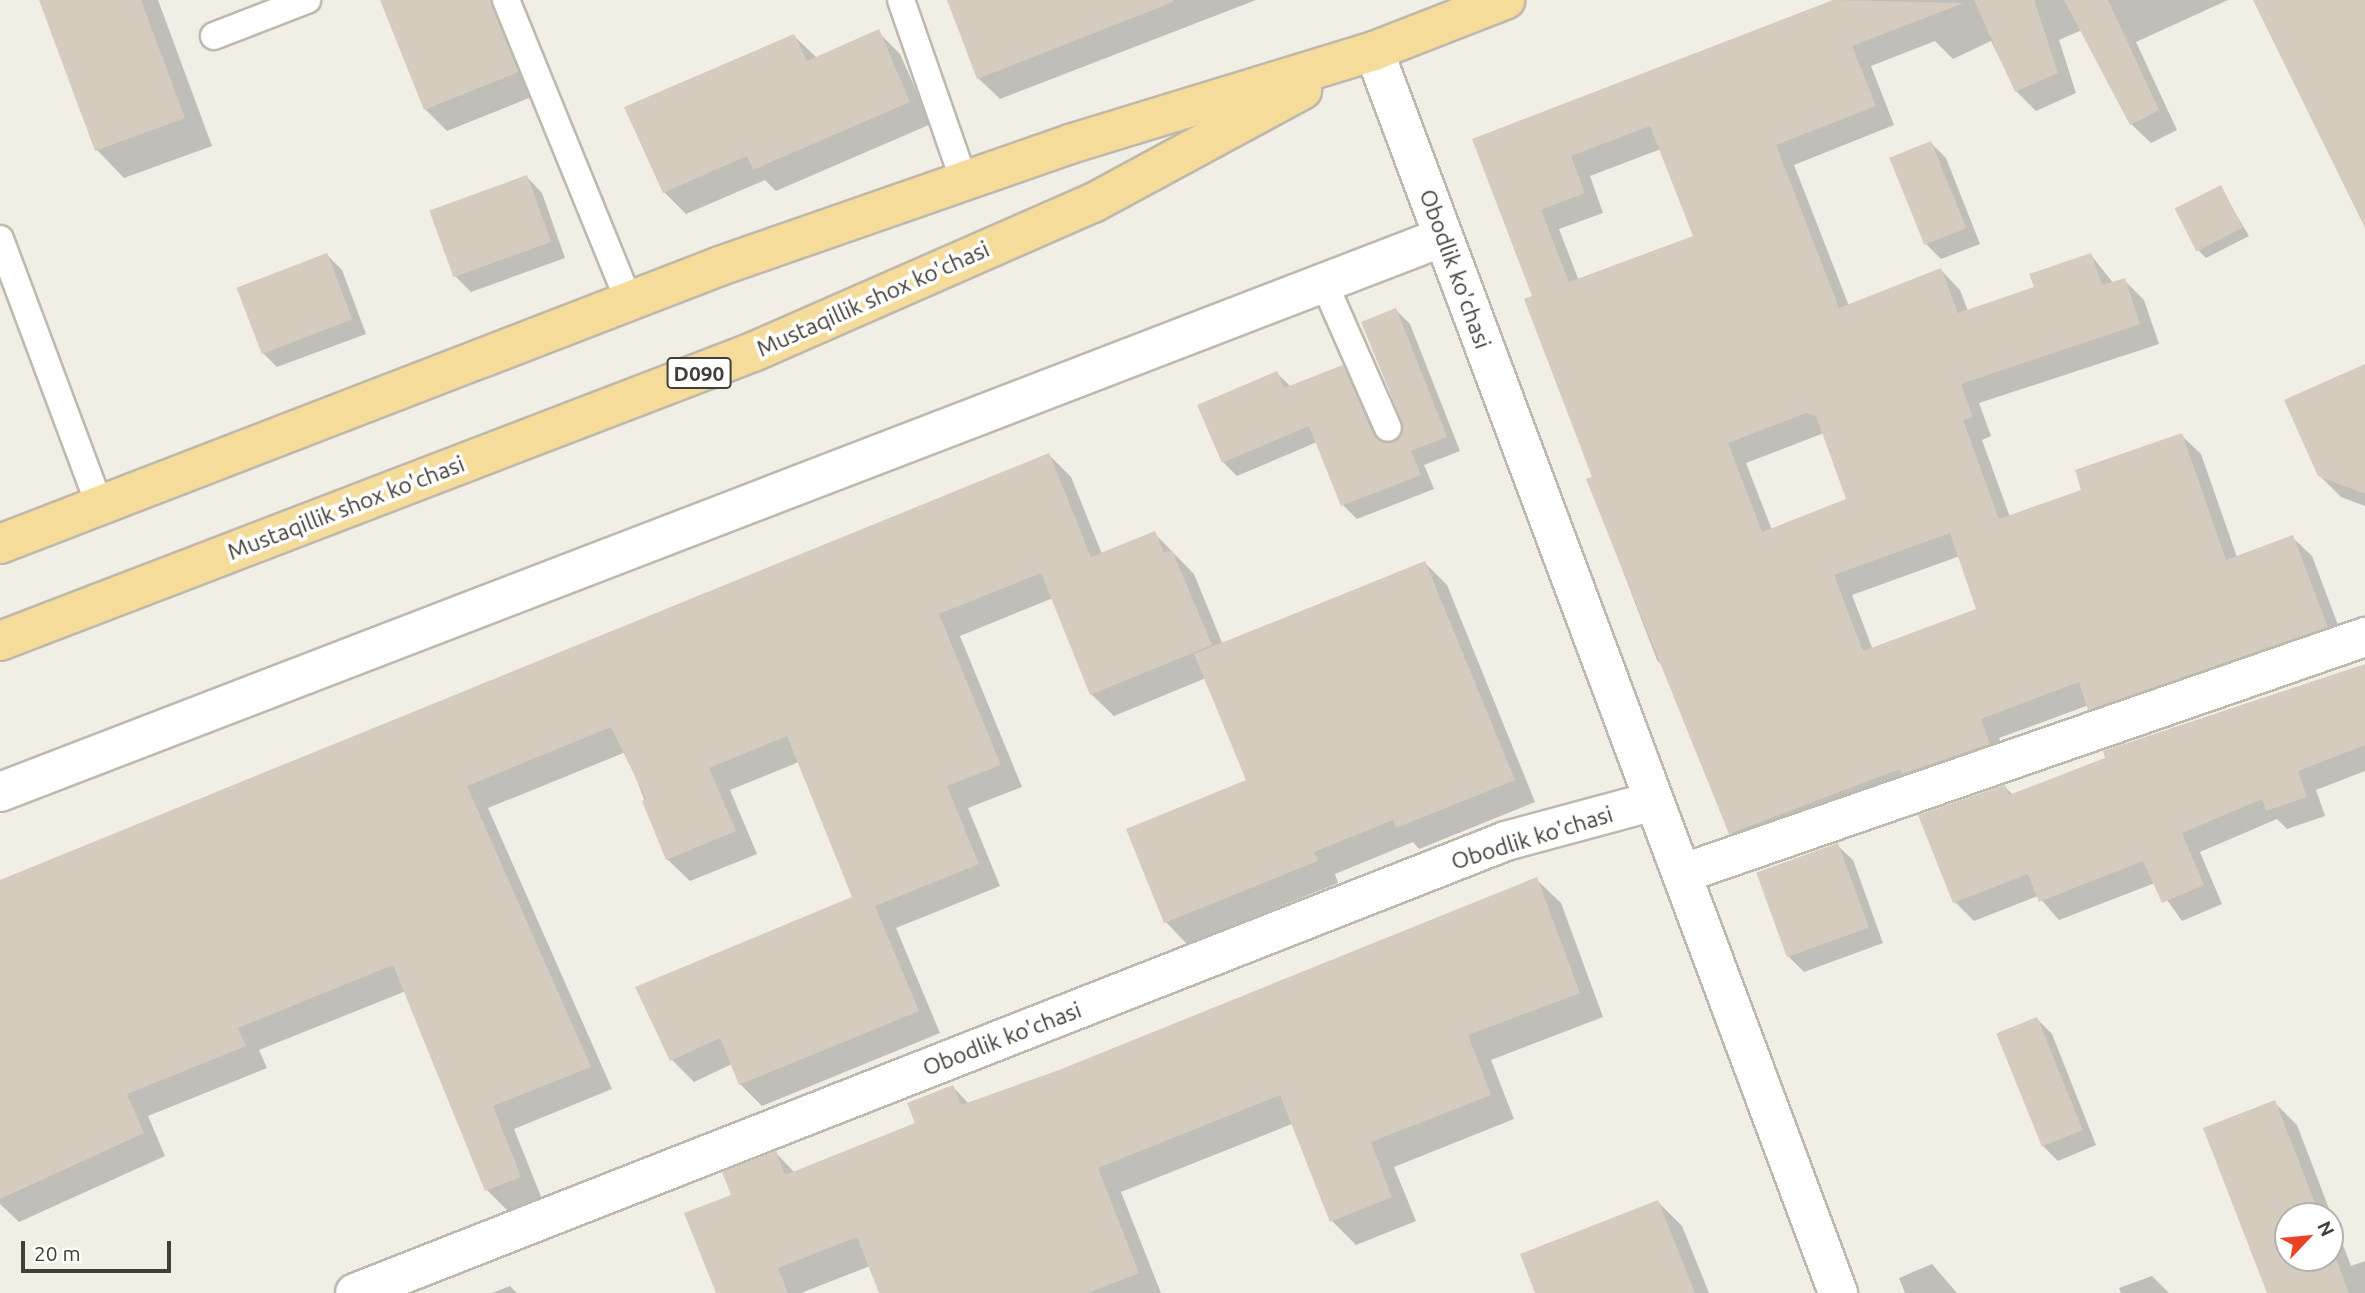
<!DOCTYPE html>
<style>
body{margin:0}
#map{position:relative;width:2365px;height:1293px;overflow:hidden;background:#f1eee6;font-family:Ubuntu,sans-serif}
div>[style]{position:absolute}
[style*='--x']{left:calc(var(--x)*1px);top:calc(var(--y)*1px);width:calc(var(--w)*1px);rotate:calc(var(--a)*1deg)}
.shadow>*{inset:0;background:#0003}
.building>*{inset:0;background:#d5ccbf;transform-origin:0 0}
.roads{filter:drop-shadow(2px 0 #bfb8ac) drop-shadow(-2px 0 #bfb8ac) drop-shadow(0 2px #bfb8ac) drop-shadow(0 -2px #bfb8ac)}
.lane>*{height:26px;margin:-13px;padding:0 13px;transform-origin:13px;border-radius:13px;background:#fff}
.street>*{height:38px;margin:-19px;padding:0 19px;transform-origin:19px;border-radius:19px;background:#fff}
.primary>*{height:38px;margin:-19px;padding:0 19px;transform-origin:19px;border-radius:19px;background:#f6dc9a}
span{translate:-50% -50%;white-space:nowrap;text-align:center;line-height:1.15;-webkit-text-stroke:7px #fff;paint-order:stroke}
.shield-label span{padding:2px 5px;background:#fff;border:2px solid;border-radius:5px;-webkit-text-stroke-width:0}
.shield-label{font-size:21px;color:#433e36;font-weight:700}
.street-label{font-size:23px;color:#433e36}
.north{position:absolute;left:2274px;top:1202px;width:70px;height:70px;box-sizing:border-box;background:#fff;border:2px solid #b4b2af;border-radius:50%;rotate:64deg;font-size:19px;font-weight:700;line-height:28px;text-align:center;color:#433e36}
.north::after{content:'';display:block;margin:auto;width:24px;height:32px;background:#e94225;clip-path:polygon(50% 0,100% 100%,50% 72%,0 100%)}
.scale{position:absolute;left:21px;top:1241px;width:150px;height:32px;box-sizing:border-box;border:4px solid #433e36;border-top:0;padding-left:9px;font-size:21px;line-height:24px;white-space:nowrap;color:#433e36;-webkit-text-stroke:5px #fff;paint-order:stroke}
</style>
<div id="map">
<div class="shadow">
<div style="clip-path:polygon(40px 0,158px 0,212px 146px,124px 178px,97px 150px)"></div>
<div style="clip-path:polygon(381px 0,503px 0,539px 94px,447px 131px,425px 109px)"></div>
<div style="clip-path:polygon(948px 0,1256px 0,1000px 99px,978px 78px)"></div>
<div style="clip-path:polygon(evenodd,1838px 0,2228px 0,2136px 42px,2177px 130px,2151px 143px,2131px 124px,2082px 30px,2059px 40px,2076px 93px,2036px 111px,2016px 91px,1991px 41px,1953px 59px,1935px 41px,1871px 66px,1894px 125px,1794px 165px,1849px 306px,1941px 270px,1960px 290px,1968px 311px,2036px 288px,2091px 255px,2114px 284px,2124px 280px,2144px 300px,2159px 344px,1979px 403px,1991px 436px,1982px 440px,2010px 517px,2084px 491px,2181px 435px,2201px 454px,2237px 557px,2292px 537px,2312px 556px,2346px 646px,2110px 728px,2089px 705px,1999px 738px,2008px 763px,1750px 853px,1731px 833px,1670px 673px,1657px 660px,1588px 480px,1594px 478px,1534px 297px,1474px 140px,1838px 0,1661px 149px,1695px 237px,1579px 281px,1559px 229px,1603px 213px,1590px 176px,1661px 149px,1838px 0,1824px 433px,1848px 500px,1772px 530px,1746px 463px,1824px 433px,1838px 0,1960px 556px,1978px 610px,1873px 650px,1852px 595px,1960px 556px)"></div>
<div style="clip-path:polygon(878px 32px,900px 54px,931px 124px,776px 191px,765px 180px,686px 214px,664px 192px,794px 36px,817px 58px)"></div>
<div style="clip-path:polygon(1931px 143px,1946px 158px,1980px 244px,1941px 259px,1926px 244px)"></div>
<div style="clip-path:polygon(527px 177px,542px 193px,565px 258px,471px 292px,456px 277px)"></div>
<div style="clip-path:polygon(2220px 187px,2249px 236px,2206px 258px,2199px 251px)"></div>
<div style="clip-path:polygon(327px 255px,342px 270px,366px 334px,277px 367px,262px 352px)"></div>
<div style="clip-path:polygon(1396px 310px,1410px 324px,1460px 451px,1424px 465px,1434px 489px,1357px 519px,1343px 505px,1317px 442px,1237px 476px,1223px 462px,1277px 373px,1291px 387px,1342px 367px,1356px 381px,1383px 440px,1396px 444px,1404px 422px)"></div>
<div style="clip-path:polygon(2365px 366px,2365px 506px,2341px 497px,2319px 475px)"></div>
<div style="clip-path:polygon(1049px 455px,1071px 477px,1102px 554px,1154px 533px,1194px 574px,1223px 645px,1425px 563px,1447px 585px,1535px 802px,1419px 849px,1413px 842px,1335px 874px,1338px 883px,1187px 944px,1166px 922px,1248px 781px,1206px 678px,1114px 716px,1091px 694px,1053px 598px,960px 636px,1022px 787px,968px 808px,1000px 886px,896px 928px,940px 1033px,762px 1106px,740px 1084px,732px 1064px,694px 1082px,672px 1060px,854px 898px,799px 762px,730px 790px,757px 854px,690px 881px,667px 859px,626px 752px,488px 808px,612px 1089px,514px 1129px,542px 1199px,509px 1212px,487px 1190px,406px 991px,259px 1050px,267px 1068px,148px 1116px,165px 1156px,19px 1222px,0 1204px,0 882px)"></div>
<div style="clip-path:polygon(2365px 666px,2365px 771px,2316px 790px,2325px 816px,2287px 829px,2277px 819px,2200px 852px,2222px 904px,2182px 921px,2155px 883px,2059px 920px,2038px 896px,1974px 921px,1955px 902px,2005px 787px,2013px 795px)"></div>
<div style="clip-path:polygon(1837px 845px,1853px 860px,1883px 943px,1804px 972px,1789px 957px)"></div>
<div style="clip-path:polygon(1536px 879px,1561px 903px,1603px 1017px,1491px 1060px,1514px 1119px,1394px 1167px,1416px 1221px,1356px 1245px,1332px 1221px,1292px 1124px,1121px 1192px,1161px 1293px,880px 1293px,870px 1266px,801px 1293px,718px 1293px,733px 1196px,776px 1153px,795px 1173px,917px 1124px,953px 1087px,969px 1104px,1060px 1072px)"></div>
<div style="clip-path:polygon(2037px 1019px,2052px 1034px,2096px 1145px,2058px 1161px,2043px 1146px)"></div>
<div style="clip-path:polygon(evenodd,2274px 1102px,2297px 1125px,2351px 1266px,2365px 1261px,2365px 1293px,2269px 1293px,2274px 1102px,2288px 1216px,2330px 1216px,2330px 1258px,2288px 1258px,2288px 1216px)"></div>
<div style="clip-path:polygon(1658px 1202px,1682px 1226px,1709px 1293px,1537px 1293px)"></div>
<div style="clip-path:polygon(1932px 1264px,1957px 1293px,1905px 1293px,1899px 1278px)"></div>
<div style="clip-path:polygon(2152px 1276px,2169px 1293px,2121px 1293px,2119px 1288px)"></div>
<div style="clip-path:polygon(510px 1286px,517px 1293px,492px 1293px)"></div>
</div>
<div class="building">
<div style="clip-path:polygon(39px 0,141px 0,185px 118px,95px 151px)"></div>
<div style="clip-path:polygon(380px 0,491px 0,519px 72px,424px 110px)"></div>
<div style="clip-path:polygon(947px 0,1173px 0,1173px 2px,977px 79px)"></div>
<div style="clip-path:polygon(evenodd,1833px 0,1964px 3px,1852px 46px,1876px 106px,1776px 145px,1839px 308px,1941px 268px,1958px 313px,2034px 287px,2029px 274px,2091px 253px,2102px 285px,2125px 278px,2140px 324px,1961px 384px,1973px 417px,1963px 420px,1999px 519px,2081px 490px,2075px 470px,2182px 433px,2226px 560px,2293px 535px,2328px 627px,2088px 710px,2079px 682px,1981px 719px,1990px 744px,1902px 774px,1900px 769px,1729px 834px,1586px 479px,1592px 477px,1524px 299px,1532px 296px,1472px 139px,1833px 0,1650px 126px,1693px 236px,1569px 282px,1541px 210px,1585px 193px,1571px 156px,1650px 126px,1833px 0,1806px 413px,1816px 416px,1846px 499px,1762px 532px,1728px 443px,1806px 413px,1833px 0,1950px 533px,1976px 609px,1863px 651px,1834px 575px,1950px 533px)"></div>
<div style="clip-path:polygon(1974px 0,2034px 0,2058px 73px,2015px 92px)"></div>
<div style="clip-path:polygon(2064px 0,2108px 0,2159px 110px,2130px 125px)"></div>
<div style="clip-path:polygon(2253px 0,2365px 0,2365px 228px)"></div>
<div style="clip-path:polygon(879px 29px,910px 102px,753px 170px,747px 156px,663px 193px,624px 107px,794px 34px,807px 61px)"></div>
<div style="left:1931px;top:141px;width:94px;height:45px;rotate:68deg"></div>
<div style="left:527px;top:175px;width:71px;height:104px;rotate:70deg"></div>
<div style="left:2221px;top:185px;width:48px;height:52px;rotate:63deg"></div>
<div style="left:327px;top:253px;width:71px;height:97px;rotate:69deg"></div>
<div style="clip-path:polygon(1396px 308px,1447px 437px,1411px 451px,1421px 475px,1341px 506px,1309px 426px,1222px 463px,1197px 405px,1277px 371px,1284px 388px,1343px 365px,1374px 435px,1386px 444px,1400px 438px,1402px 422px,1361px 322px)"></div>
<div style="clip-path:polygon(2365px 364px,2365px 494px,2318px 476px,2284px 400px)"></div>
<div style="clip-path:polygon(1049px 453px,1091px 557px,1155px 531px,1164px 553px,1172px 550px,1212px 645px,1090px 695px,1041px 573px,939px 614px,1001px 765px,947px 786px,979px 864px,875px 906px,919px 1011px,739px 1085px,720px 1038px,670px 1061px,635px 987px,852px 897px,787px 736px,709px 768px,736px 831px,666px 860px,642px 801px,646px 799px,611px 727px,467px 786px,591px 1067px,493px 1106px,521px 1177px,485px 1191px,393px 965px,238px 1028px,246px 1046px,127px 1094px,144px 1133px,0 1199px,0 880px)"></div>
<div style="clip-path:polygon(1425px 561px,1515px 780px,1396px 828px,1393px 820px,1314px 852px,1318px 861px,1164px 923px,1126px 829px,1246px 780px,1194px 654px)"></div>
<div style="clip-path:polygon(2365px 664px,2365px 745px,2298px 771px,2307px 797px,2266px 811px,2262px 799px,2182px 833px,2204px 885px,2162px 903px,2143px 861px,2039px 902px,2028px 874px,1953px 903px,1918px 815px,2005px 785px,2009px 795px,2105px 758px,2103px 751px)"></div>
<div style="left:1838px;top:843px;width:90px;height:87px;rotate:70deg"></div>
<div style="clip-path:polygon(1537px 877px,1580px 993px,1468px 1035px,1491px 1095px,1371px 1142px,1392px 1197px,1330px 1222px,1280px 1095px,1098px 1168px,1139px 1273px,1088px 1293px,879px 1293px,857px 1237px,778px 1268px,788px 1293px,716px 1293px,684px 1213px,731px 1195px,722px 1172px,776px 1151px,785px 1175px,915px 1123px,907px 1103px,953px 1085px,961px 1105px,1059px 1070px)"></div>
<div style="left:2037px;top:1017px;width:122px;height:44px;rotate:68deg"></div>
<div style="clip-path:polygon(2275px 1100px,2320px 1216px,2288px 1216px,2288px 1258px,2330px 1258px,2330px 1243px,2349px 1293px,2267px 1293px,2203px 1128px)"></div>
<div style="clip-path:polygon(1658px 1200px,1695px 1293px,1535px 1293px,1520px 1254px)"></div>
</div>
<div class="roads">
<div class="lane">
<div style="--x:506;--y:0;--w:325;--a:67.8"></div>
<div style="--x:901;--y:0;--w:192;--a:70.8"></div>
<div style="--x:214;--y:36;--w:100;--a:-21.2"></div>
<div style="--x:0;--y:239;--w:285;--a:69.5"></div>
<div style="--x:1324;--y:283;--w:158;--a:66.2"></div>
</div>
<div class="street">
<div style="--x:1374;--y:51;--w:1326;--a:69.51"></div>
<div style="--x:0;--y:792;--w:1546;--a:-21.04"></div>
<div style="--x:1684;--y:873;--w:721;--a:-19.11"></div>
<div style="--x:355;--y:1293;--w:1237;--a:-21.44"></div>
<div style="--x:1506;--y:841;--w:153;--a:-15.1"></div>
</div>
<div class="primary">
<div style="--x:0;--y:544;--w:772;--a:-21.11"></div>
<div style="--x:720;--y:266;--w:371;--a:-19.2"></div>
<div style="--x:1070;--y:144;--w:318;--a:-17"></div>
<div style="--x:1374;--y:51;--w:141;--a:-21.3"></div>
<div style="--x:0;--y:641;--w:807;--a:-21"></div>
<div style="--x:753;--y:352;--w:371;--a:-23.7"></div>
<div style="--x:1093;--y:203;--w:238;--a:-28.4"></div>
</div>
</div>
<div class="shield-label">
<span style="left:699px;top:373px">D090</span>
</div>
<div class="street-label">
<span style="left:1455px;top:269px;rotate:70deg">Obodlik ko'chasi</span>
<span style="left:873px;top:299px;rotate:-24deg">Mustaqillik shox ko'chasi</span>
<span style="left:346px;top:508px;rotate:-21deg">Mustaqillik shox ko'chasi</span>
<span style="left:1532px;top:838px;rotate:-17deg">Obodlik ko'chasi</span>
<span style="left:1002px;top:1039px;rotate:-21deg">Obodlik ko'chasi</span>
</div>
<div class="north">N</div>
<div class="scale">20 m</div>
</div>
